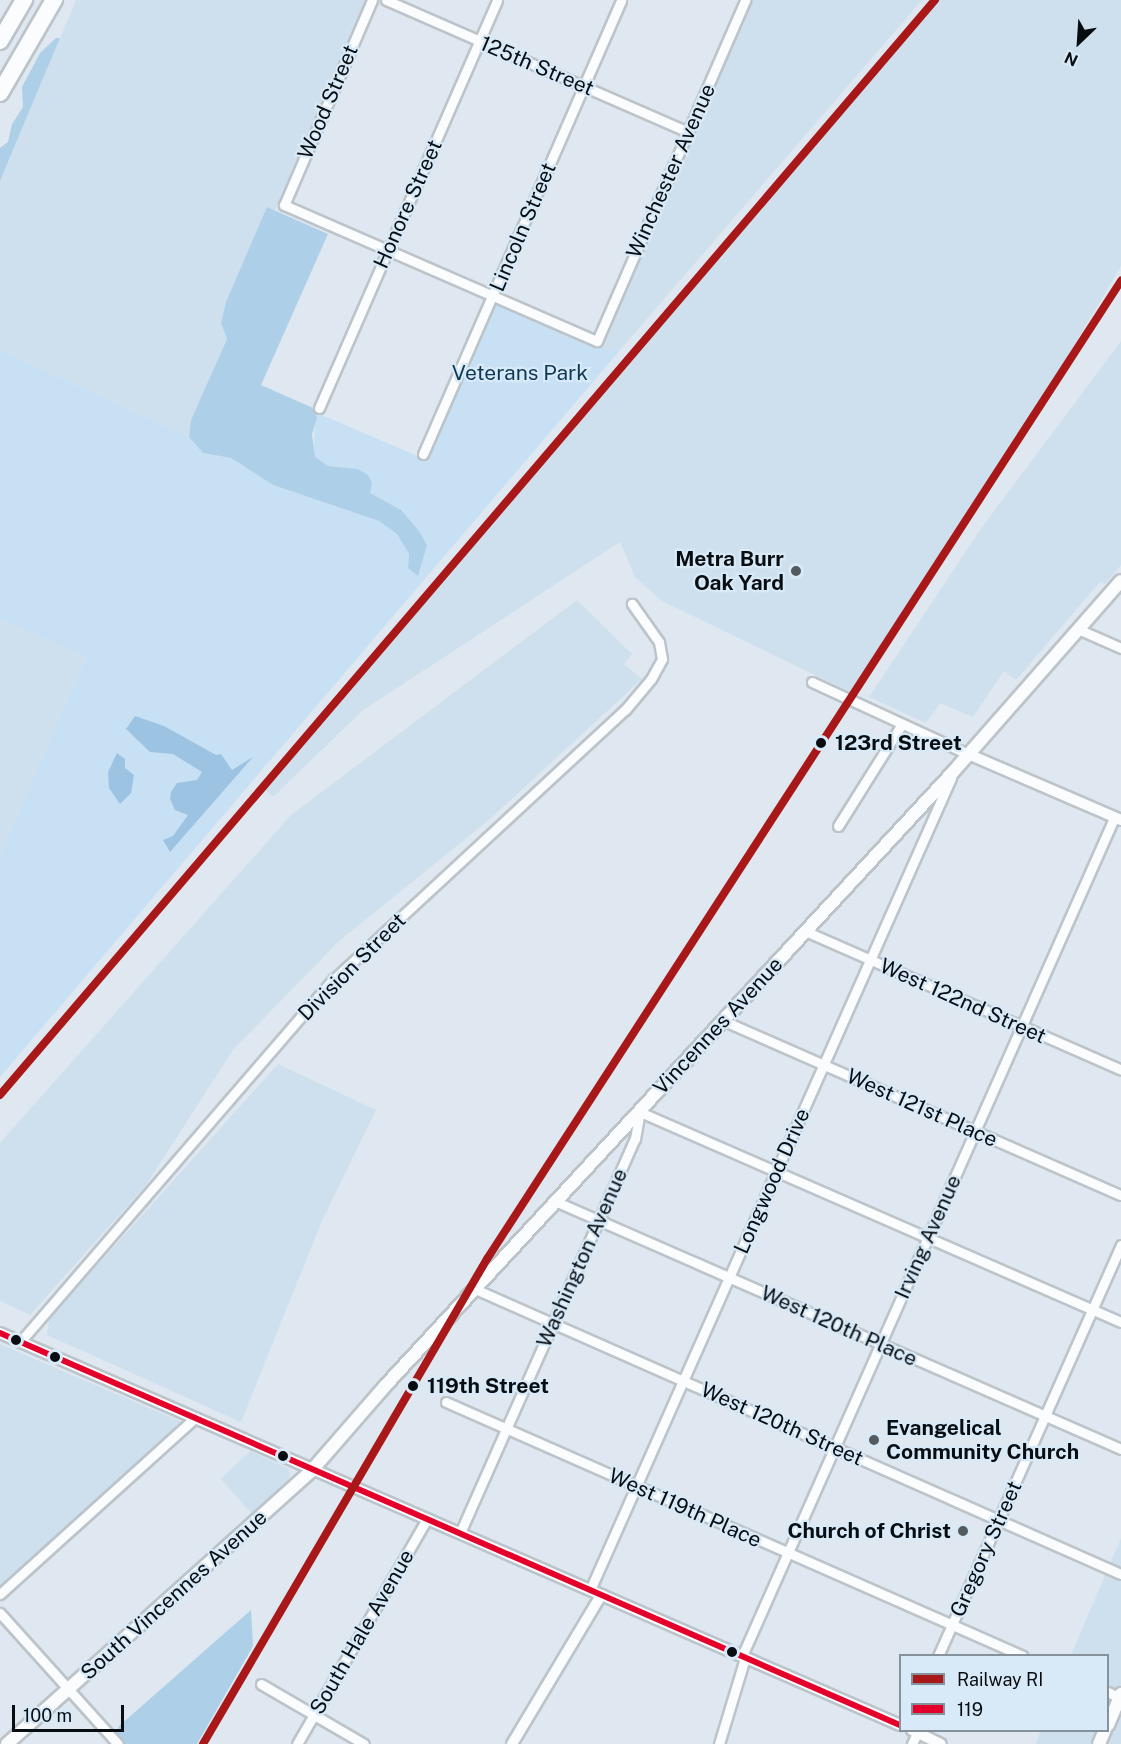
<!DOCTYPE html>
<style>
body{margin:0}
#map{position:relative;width:1121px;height:1744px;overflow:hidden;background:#dfe8f0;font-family:"Public Sans",sans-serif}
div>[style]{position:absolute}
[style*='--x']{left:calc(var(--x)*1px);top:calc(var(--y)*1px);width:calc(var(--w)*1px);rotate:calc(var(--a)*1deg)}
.built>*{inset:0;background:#cee0ed}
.green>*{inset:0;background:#c7e0f4}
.forest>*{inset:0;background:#aecfe8}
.water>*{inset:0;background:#9cc4e2}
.roads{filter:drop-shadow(2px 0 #bcc4ca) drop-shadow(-2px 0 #bcc4ca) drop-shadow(0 2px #bcc4ca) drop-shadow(0 -2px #bcc4ca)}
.minor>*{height:9px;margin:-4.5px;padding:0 4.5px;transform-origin:4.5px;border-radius:4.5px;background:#fafcfd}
.tertiary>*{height:10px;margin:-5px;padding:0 5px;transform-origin:5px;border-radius:5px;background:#fafcfd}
.secondary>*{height:12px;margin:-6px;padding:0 6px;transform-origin:6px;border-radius:6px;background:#fafcfd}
.motorway>*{height:16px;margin:-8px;padding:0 8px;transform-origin:8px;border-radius:8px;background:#fafcfd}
.bus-1>*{height:6px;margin:-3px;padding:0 3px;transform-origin:3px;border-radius:3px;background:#e4002b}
.rail-1>*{height:8px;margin:-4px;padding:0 4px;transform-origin:4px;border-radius:4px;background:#a81818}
.dots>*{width:16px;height:16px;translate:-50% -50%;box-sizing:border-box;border:3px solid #d8e9f7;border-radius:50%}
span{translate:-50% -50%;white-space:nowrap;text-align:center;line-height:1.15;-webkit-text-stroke:4.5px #d8e9f7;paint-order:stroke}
.street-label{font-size:21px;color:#080d12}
.park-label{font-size:21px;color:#0d3853}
.poi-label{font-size:21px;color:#080d12;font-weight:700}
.right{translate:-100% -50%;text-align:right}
.left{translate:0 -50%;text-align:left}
.stop-label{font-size:21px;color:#080d12;font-weight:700}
.legend{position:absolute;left:899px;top:1654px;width:210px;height:78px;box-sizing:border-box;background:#d8e9f7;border:2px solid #85919b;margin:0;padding:8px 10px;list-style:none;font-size:18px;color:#080d12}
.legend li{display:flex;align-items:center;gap:12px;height:30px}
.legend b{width:30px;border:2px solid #85919b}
.north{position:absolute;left:1049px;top:12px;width:60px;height:60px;-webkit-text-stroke:4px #d8e9f7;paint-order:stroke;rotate:205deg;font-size:16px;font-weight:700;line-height:24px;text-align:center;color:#080d12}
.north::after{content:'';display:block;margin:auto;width:21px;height:27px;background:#080d12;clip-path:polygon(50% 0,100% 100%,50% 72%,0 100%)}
.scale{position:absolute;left:12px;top:1705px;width:112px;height:27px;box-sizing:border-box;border:3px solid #080d12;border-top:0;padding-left:8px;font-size:18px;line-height:21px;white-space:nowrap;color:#080d12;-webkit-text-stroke:4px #d8e9f7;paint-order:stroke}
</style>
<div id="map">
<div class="built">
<div style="clip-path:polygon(76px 0,366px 0,275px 210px,267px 208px,226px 302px,221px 323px,227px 339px,191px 420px,189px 437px,0 350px,0 181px)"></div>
<div style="clip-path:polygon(752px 0,922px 0,621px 349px,613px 352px,600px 348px)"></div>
<div style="clip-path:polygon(938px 0,1121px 0,1121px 266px,1054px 379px,850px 692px,662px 601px,635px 577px,620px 542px,362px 711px,273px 797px,265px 790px)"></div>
<div style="clip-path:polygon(1121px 341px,1121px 565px,1105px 584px,1100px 582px,1016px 680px,1004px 671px,973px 717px,940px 703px,926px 723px,869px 697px,980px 530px)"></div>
<div style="clip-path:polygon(577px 600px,632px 654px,624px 664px,642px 679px,490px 819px,338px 942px,233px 1050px,146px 1185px,30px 1315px,0 1301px,0 1143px,291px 815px)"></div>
<div style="clip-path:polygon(0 619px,86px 657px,0 856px)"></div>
<div style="clip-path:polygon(278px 1064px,376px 1110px,321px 1223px,241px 1422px,47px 1335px,49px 1319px)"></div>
<div style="clip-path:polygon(0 1344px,184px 1423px,0 1590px)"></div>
<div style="clip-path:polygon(250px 1451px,289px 1469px,290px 1474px,289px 1479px,253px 1515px,221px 1479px)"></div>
<div style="clip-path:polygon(1121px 1538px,1121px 1744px,1035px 1744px,1041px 1731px,1108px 1730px,1108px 1656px,1071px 1655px)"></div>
</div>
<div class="green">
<div style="clip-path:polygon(495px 302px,606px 350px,621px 349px,0 1077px,0 856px,86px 657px,0 619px,0 350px,189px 437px,203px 453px,231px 458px,273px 485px,379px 521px,397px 534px,409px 554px,408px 568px,427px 545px,419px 531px,400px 510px,370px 493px,358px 469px,328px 466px,314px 457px,315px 412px,427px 460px)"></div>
</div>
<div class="forest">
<div style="clip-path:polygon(56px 38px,60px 38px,0 181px,0 148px,8px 142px,12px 124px,23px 107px,22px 87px,40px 53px)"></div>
<div style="clip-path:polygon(267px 207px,328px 234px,261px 385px,313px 408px,317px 418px,312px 434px,315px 457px,328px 466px,358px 469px,368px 475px,372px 483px,370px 493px,401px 510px,419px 531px,427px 545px,418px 576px,408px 568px,409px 554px,397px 534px,379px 521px,273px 485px,231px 458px,203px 453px,189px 437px,191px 420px,227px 339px,221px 323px,226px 302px)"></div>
<div style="clip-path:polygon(251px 1610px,253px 1646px,197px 1744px,123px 1744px,116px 1735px,119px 1726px)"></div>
</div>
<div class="water">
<div style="clip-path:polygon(135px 716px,164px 726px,216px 755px,221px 754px,232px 770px,253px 757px,170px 852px,163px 840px,173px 836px,188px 815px,175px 810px,170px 799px,171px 792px,177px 783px,197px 780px,202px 772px,173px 754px,150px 752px,126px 729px)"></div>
<div style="clip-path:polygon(117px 753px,125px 759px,125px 768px,134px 775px,131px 793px,120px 804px,109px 788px,108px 772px)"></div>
</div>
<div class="roads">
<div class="minor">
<div style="--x:372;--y:0;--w:223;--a:113.2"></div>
<div style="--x:284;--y:205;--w:341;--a:23.5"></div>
<div style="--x:597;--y:341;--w:372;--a:-66.5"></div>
<div style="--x:386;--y:0;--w:330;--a:23.6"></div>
<div style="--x:319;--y:408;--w:445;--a:-66.4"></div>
<div style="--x:423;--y:454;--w:495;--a:-66.4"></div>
<div style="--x:1080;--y:630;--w:45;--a:23.7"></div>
<div style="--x:812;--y:682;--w:172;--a:24.8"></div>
<div style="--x:838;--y:826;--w:120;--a:-57.9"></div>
<div style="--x:805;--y:931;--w:345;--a:23.7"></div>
<div style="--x:724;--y:1021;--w:433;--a:23.7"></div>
<div style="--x:557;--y:1202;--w:616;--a:23.65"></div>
<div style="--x:475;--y:1289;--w:706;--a:23.81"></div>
<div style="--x:20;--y:1342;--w:479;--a:-49.2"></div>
<div style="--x:333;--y:980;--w:398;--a:-42.8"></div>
<div style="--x:625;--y:710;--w:40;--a:-50"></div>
<div style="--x:651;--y:679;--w:23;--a:-61"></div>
<div style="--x:662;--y:659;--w:17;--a:-100"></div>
<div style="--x:659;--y:642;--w:47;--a:-125.4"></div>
<div style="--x:446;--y:1402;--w:630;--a:23.76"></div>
<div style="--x:460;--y:1533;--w:431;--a:-66.1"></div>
<div style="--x:635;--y:1139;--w:27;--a:-80"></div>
<div style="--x:640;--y:1112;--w:525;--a:23.59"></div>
<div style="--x:590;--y:1590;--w:889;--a:-66.03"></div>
<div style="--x:0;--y:1594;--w:263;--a:-42.1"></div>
<div style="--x:0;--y:1613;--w:176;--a:48"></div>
<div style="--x:742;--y:1656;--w:917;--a:-66.06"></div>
<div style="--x:938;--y:1656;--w:450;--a:-66"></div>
<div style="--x:261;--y:1684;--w:119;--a:30.2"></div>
<div style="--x:1108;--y:1692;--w:13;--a:27"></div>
<div style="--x:297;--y:1744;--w:260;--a:-60"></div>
<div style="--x:719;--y:1744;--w:90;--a:-73.2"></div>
<div style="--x:912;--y:1744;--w:12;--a:-66"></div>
</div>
<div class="tertiary">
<div style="--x:968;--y:754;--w:167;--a:23.3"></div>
<div style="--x:0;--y:1333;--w:982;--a:23.54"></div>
<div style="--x:912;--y:1730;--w:32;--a:26"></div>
<div style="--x:512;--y:1744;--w:174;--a:-59.1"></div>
</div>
<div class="secondary">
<div style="--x:1108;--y:1725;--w:34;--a:-67"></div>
<div style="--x:7;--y:1744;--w:411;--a:-41.9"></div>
<div style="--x:313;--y:1469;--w:111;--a:-49"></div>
<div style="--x:386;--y:1385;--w:835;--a:-47.23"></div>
<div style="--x:953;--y:772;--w:254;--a:-48.7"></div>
<div style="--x:1099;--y:1744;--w:15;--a:-67"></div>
</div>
<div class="motorway">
<div style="--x:0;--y:41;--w:48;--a:-59.7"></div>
<div style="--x:0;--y:93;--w:108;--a:-59.9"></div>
</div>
</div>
<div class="bus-1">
<div style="--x:0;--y:1333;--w:982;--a:23.54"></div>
</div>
<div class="rail-1">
<div style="--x:0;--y:1095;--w:1440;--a:-49.51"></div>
<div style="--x:203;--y:1744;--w:562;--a:-59.65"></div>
<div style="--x:487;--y:1259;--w:1166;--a:-57.05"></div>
</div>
<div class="dots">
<div style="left:796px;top:571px;background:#535a60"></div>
<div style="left:821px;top:743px;background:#080d12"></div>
<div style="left:16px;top:1340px;background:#080d12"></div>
<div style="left:55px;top:1357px;background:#080d12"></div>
<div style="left:413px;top:1386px;background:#080d12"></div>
<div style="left:874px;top:1440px;background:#535a60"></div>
<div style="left:283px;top:1456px;background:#080d12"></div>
<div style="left:963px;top:1531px;background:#535a60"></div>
<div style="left:732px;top:1652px;background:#080d12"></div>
</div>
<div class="street-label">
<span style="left:537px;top:66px;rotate:23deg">125th Street</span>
<span style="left:328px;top:102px;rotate:-67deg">Wood Street</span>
<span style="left:671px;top:171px;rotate:-66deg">Winchester Avenue</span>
<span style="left:408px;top:204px;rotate:-66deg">Honore Street</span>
<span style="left:523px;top:227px;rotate:-67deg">Lincoln Street</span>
<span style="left:352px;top:967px;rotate:-45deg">Division Street</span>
<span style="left:963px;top:1001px;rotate:24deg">West 122nd Street</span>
<span style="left:718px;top:1026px;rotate:-47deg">Vincennes Avenue</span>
<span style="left:922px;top:1108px;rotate:24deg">West 121st Place</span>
<span style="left:772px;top:1181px;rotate:-66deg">Longwood Drive</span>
<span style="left:928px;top:1237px;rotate:-66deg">Irving Avenue</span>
<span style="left:582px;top:1258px;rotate:-66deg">Washington Avenue</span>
<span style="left:839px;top:1326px;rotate:24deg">West 120th Place</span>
<span style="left:782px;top:1424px;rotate:24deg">West 120th Street</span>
<span style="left:685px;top:1508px;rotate:24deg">West 119th Place</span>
<span style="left:986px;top:1549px;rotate:-66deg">Gregory Street</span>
<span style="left:174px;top:1595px;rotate:-42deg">South Vincennes Avenue</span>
<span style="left:362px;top:1632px;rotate:-60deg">South Hale Avenue</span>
</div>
<div class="park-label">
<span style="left:520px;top:373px">Veterans Park</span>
</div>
<div class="poi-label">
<span class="right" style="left:784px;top:571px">Metra Burr<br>Oak Yard</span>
<span class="left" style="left:886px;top:1440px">Evangelical<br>Community Church</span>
<span class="right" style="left:951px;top:1531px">Church of Christ</span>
</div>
<div class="stop-label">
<span class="left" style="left:835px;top:743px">123rd Street</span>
<span class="left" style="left:427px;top:1386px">119th Street</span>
</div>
<ul class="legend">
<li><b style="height:8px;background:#a81818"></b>Railway RI</li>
<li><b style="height:8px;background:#e4002b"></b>119</li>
</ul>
<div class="north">N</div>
<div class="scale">100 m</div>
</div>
